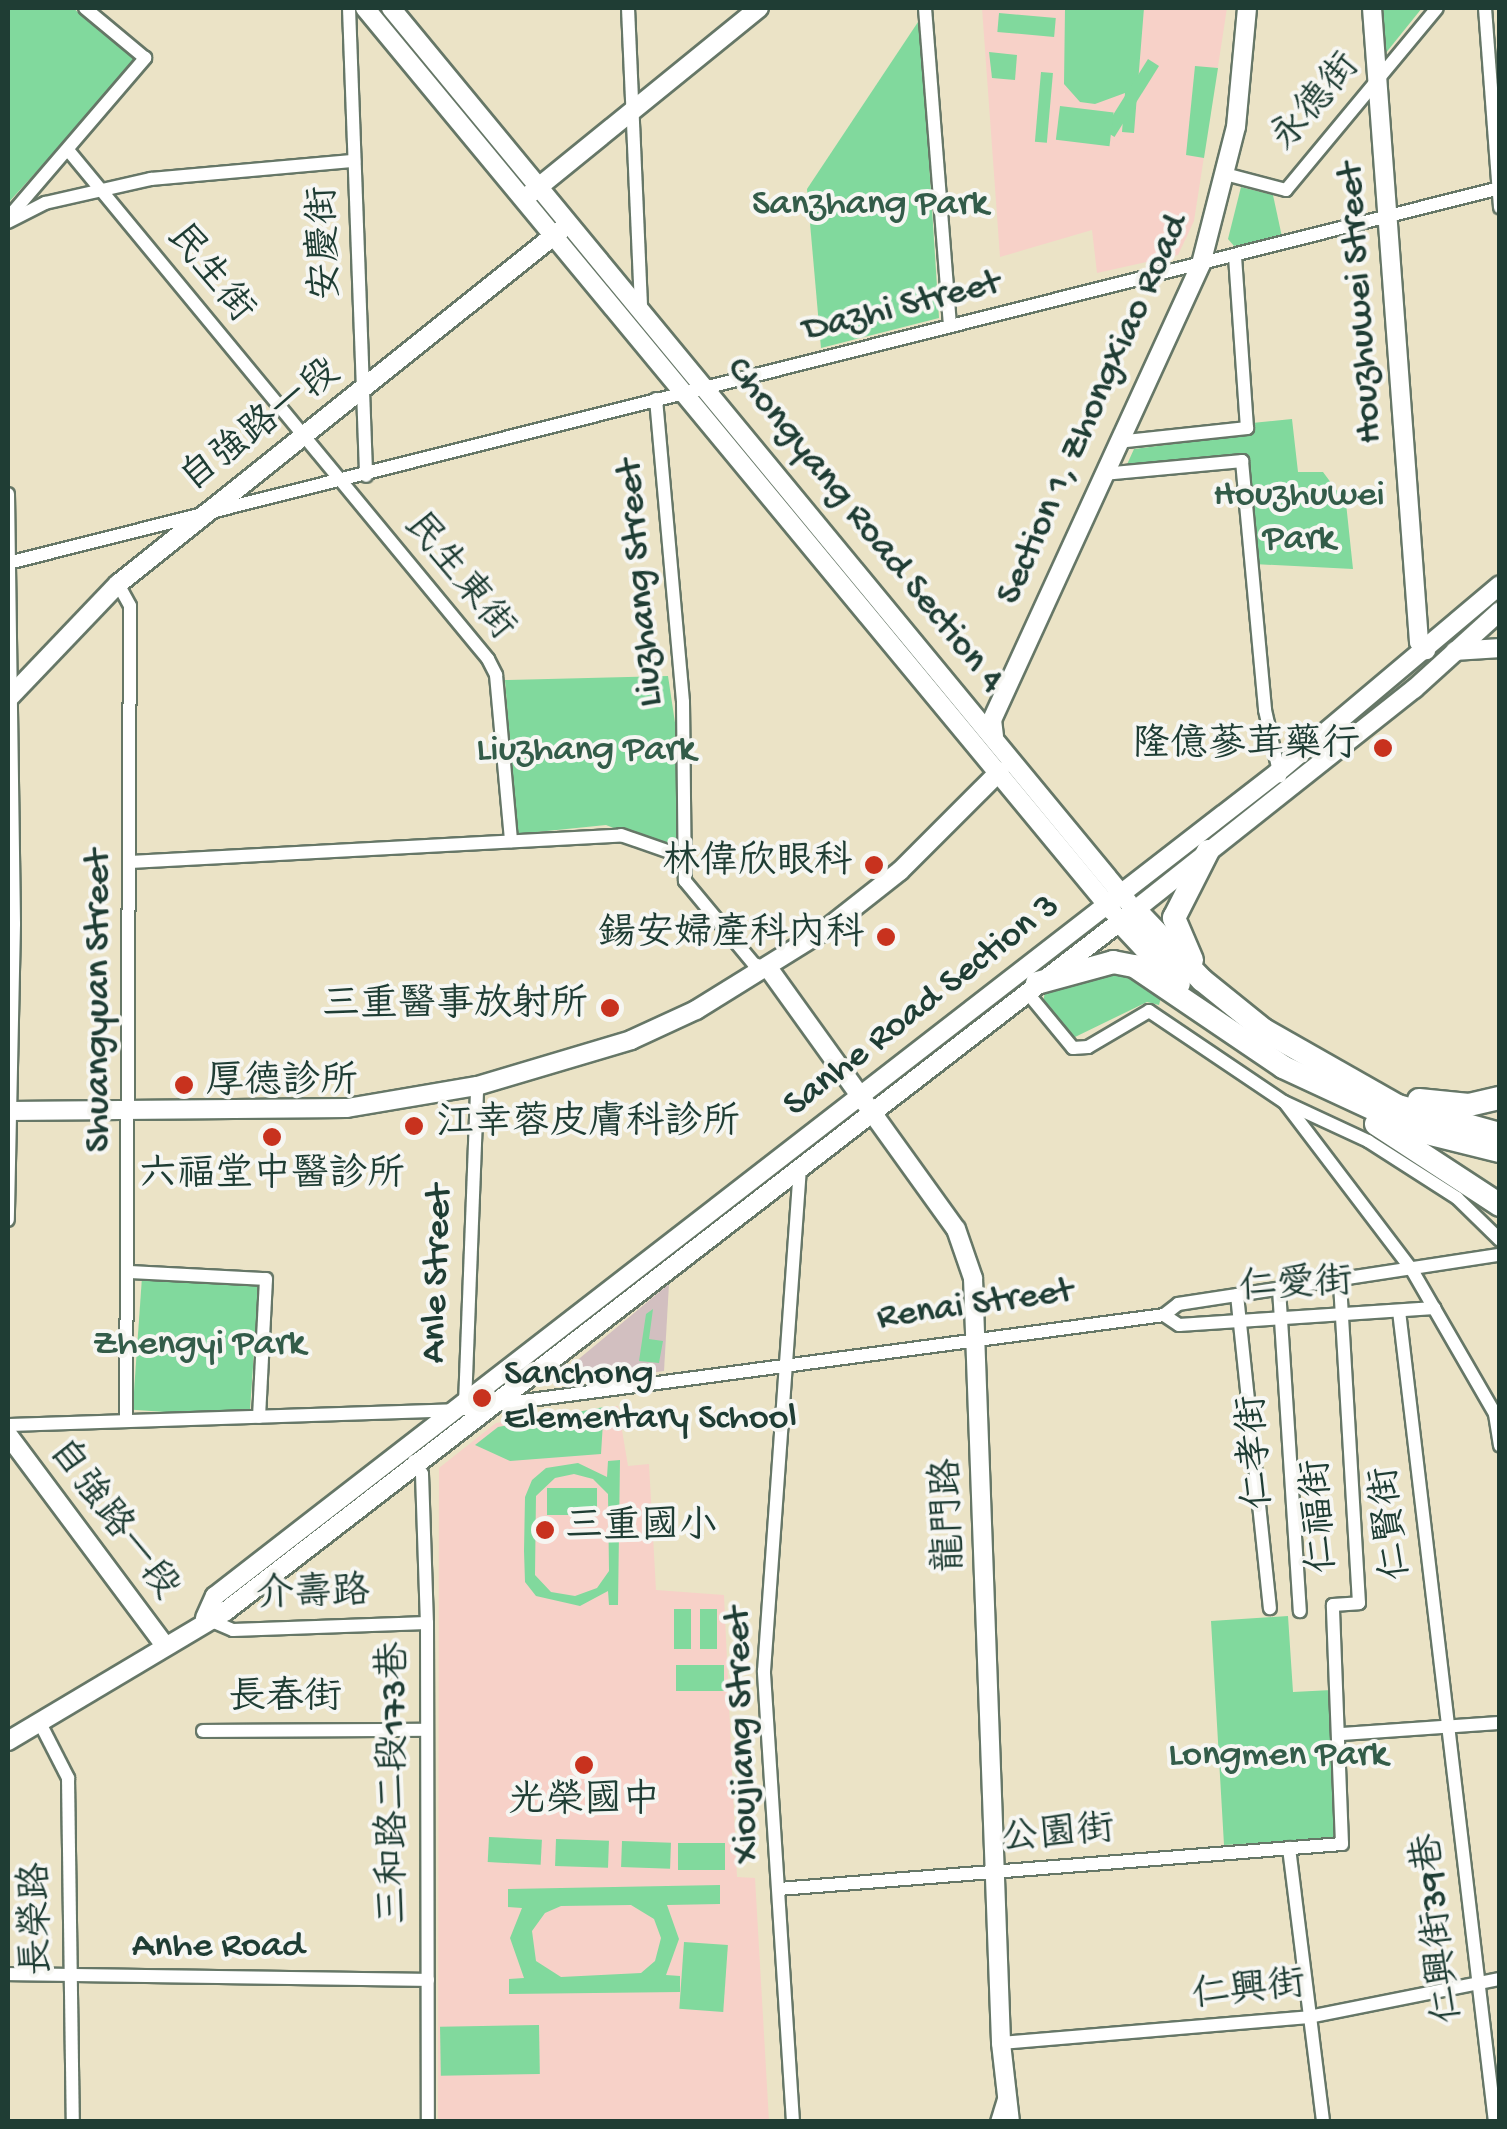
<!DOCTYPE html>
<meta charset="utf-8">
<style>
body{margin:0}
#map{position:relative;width:1507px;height:2129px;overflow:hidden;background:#ebe3c6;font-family:"Gochi Hand","LXGW WenKai TC",sans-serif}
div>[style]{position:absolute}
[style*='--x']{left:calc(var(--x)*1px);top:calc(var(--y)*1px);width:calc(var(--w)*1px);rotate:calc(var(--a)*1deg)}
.built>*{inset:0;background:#f7d1c8}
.industrial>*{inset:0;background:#d2bfc0}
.green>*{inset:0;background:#81d99d;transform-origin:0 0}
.roads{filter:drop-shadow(2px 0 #667767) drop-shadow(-2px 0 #667767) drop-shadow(0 2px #667767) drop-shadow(0 -2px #667767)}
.street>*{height:12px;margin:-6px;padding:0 6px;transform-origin:6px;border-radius:6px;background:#fff}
.secondary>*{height:18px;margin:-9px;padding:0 9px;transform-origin:9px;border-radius:9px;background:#fff}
.highway>*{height:22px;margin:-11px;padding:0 11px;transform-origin:11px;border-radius:11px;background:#fff}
.dots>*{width:28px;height:28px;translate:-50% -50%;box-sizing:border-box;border:5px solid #f6f6f2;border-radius:50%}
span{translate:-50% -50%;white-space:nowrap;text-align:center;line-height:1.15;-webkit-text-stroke:8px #f6f6f2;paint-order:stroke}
.street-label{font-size:38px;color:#1f3d34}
.park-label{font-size:38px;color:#335c49}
.poi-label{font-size:38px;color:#1f3d34}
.right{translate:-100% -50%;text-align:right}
.left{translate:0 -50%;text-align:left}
.frame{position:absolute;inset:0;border:10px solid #1f3d34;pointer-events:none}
</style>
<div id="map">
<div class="built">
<div style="clip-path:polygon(982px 8px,1227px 8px,1194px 221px,1178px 255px,1097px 273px,1092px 230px,1000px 257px)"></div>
<div style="clip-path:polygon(618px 1406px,628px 1466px,649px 1464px,656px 1590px,724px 1595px,737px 1877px,755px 1878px,769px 2121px,438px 2121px,439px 1468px,496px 1423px)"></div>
</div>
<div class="industrial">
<div style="clip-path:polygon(669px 1284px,664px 1371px,556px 1386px,551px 1382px)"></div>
</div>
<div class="green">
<div style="clip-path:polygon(8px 8px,73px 8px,137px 61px,8px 203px)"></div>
<div style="clip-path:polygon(1065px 8px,1144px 8px,1134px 133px,1122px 132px,1125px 93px,1095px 104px,1080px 102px,1064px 84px)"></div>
<div style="clip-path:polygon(1382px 8px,1422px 8px,1385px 54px)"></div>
<div style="left:999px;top:13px;width:57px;height:19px;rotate:5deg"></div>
<div style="clip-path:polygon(920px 19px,939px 318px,821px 348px,807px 189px)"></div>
<div style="clip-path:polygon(989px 52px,1017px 55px,1015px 80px,992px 78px)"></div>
<div style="left:1148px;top:59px;width:13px;height:84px;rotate:32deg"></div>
<div style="clip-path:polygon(1195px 66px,1218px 68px,1204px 158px,1186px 155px)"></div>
<div style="left:1041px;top:72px;width:12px;height:70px;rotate:5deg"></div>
<div style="left:1060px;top:106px;width:54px;height:34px;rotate:7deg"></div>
<div style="clip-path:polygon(1241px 187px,1273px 195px,1282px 237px,1234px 246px,1228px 239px)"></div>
<div style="clip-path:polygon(1292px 419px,1298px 472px,1323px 472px,1346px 503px,1353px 569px,1254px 564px,1248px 456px,1124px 471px,1134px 449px,1252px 434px,1252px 423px)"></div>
<div style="clip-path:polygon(668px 676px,680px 756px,680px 854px,606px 825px,517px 834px,505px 680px)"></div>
<div style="clip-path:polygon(1119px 969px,1162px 993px,1159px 1005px,1147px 1002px,1073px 1038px,1043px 1002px,1045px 992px)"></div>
<div style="left:142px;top:1277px;width:117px;height:133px;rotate:4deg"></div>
<div style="clip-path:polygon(653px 1309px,649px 1339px,663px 1341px,659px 1363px,639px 1361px,646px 1314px)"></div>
<div style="clip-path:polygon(604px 1407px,601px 1454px,510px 1461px,475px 1445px,498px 1427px)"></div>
<div style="clip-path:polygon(evenodd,620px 1460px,618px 1605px,609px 1605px,608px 1591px,580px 1606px,536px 1596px,525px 1582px,524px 1551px,525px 1497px,532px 1480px,546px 1468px,578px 1463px,607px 1477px,608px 1461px,620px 1460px,574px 1474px,593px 1479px,608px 1494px,609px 1571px,597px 1588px,575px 1596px,551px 1592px,535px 1575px,536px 1496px,555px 1478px,574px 1474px)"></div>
<div style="left:547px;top:1488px;width:50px;height:27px"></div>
<div style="left:674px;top:1609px;width:17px;height:40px"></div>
<div style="left:700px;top:1609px;width:17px;height:40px"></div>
<div style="clip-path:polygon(1288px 1616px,1293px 1692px,1332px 1690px,1341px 1838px,1224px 1845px,1211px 1621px)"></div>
<div style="left:724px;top:1665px;width:26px;height:48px;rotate:90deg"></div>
<div style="left:489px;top:1837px;width:53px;height:25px;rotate:3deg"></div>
<div style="left:556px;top:1839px;width:53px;height:27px;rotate:2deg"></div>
<div style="left:622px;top:1841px;width:49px;height:26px;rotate:2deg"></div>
<div style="left:678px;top:1843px;width:47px;height:27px"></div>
<div style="clip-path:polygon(evenodd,720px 1885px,720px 1904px,667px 1905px,679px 1939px,666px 1975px,680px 1976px,680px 1992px,509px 1994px,509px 1979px,524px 1978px,510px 1938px,522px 1908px,508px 1907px,508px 1889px,720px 1885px,631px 1905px,654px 1919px,661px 1938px,655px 1961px,641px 1973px,561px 1977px,536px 1961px,532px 1931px,545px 1913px,561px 1906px,631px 1905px)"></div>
<div style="left:684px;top:1942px;width:44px;height:67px;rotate:4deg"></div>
<div style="left:539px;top:2025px;width:49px;height:99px;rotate:89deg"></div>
</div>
<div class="roads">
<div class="street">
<div style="--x:349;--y:8;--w:468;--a:87.9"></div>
<div style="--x:628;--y:8;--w:300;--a:87.5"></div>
<div style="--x:925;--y:8;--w:319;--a:85.5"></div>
<div style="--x:1485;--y:8;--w:200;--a:85.7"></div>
<div style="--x:68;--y:150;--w:660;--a:50.47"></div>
<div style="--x:488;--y:659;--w:18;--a:63"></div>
<div style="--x:496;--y:675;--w:167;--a:84.8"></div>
<div style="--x:1225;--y:174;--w:63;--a:14.7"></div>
<div style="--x:1286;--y:190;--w:236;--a:-50.3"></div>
<div style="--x:8;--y:218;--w:211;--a:-49.4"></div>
<div style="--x:145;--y:58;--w:78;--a:-140.2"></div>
<div style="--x:8;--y:222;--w:42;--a:-27.2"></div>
<div style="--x:45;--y:203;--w:109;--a:-12.8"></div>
<div style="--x:151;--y:179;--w:204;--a:-5.1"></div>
<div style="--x:656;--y:399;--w:304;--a:84.9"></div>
<div style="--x:683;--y:702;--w:179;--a:89.4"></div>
<div style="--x:685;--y:881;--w:108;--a:50.3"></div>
<div style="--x:754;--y:964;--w:16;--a:18"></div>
<div style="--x:1117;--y:442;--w:131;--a:-6.1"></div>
<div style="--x:1247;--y:428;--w:172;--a:-94"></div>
<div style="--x:1103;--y:474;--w:140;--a:-5.3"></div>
<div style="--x:1242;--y:461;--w:250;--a:84.7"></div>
<div style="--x:1265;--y:710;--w:68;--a:77.2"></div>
<div style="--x:8;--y:494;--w:430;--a:89.2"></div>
<div style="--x:14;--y:924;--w:296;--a:91.2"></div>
<div style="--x:8;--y:563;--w:1538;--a:-14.11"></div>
<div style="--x:118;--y:584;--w:25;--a:61"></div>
<div style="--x:130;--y:606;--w:815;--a:90.28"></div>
<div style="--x:130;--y:862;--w:492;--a:-3.1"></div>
<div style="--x:621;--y:835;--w:67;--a:19.2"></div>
<div style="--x:1026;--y:991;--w:74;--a:50.5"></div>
<div style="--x:1073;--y:1048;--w:15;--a:-4"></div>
<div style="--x:1088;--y:1047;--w:71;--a:-30.5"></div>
<div style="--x:1149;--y:1011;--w:163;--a:34"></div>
<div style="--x:1284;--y:1102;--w:93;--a:24.9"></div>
<div style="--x:1368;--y:1141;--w:106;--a:32.6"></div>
<div style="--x:1457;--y:1198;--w:60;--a:44.3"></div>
<div style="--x:1286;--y:1104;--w:208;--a:52.8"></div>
<div style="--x:1412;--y:1270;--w:166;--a:60"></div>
<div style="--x:1495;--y:1414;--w:32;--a:81"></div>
<div style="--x:131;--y:1272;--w:135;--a:3"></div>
<div style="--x:266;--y:1279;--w:138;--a:92.9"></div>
<div style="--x:1279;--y:1289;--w:323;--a:86.3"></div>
<div style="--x:1237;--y:1295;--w:315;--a:84"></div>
<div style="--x:1399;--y:1311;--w:817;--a:83.25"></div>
<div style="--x:1164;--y:1315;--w:18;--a:34"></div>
<div style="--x:1179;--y:1325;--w:256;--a:-3.8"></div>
<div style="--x:465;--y:1404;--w:318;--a:-87.8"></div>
<div style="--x:8;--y:1425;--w:448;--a:-1.9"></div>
<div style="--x:456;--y:1410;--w:714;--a:-7.64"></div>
<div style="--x:1164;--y:1315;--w:18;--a:-38"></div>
<div style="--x:1178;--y:1304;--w:326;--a:-8.7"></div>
<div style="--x:414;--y:1461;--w:15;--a:58"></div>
<div style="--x:422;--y:1474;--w:149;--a:88.1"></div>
<div style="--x:427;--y:1623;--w:499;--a:89.9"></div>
<div style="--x:207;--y:1619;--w:28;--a:23"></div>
<div style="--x:233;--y:1630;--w:194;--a:-2.1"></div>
<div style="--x:40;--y:1723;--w:62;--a:63"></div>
<div style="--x:68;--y:1778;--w:344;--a:89.2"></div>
<div style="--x:203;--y:1731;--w:224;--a:-0.3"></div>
<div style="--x:1341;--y:1734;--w:159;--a:-4"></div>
<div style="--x:1289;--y:1848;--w:276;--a:82.9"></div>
<div style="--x:779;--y:1889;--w:565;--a:-4.57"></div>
<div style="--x:1342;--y:1844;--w:239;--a:-92.2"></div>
<div style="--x:1333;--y:1605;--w:26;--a:-4"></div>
<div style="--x:1359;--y:1603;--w:324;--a:-93.4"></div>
<div style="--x:8;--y:1974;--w:420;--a:0.8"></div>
<div style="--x:1001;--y:2043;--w:309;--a:-4.8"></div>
<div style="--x:1309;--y:2017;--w:195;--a:-11.3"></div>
<div style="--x:793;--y:2122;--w:452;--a:-93.7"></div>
<div style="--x:764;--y:1671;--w:505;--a:-85.91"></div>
<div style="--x:997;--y:2122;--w:27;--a:-73"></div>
</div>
<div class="secondary">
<div style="--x:365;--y:8;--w:1173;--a:50.39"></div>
<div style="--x:391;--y:8;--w:1159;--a:50.5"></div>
<div style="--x:1372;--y:8;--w:636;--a:85.76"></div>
<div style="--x:1419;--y:642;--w:11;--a:49"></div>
<div style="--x:530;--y:194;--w:295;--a:-39.1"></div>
<div style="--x:1455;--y:651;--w:45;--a:-3.8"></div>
<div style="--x:8;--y:699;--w:159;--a:-46.3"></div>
<div style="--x:118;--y:584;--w:568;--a:-38.64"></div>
<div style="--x:994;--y:736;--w:16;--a:-97"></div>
<div style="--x:992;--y:720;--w:502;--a:-65.38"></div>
<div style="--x:1201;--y:264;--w:141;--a:-75.7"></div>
<div style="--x:1236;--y:127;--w:120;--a:-84.7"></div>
<div style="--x:769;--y:969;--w:320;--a:54.3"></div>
<div style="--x:956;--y:1229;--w:52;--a:70.9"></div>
<div style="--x:973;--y:1278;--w:766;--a:87.9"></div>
<div style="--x:1001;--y:2043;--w:80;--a:83.5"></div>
<div style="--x:8;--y:1111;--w:339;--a:-0.5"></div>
<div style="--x:347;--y:1108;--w:132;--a:-9.6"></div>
<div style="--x:477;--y:1086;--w:161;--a:-16.6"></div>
<div style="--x:631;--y:1040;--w:72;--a:-24.8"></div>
<div style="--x:696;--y:1010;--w:152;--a:-31.8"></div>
<div style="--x:825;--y:930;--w:95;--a:-38.2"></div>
<div style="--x:900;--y:871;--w:141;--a:-45"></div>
<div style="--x:8;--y:1435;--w:263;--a:53.3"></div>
<div style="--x:205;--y:1618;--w:24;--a:-66"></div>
<div style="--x:215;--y:1596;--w:1345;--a:-37.78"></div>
<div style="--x:1278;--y:772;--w:290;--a:-40.1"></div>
<div style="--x:8;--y:1741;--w:254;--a:-30.8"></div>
<div style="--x:226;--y:1611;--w:1148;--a:-37.64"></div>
<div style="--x:1135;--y:910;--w:356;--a:-38.4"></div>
<div style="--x:1414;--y:689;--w:116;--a:-42.2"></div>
</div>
<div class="highway">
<div style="--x:1135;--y:910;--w:97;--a:46.3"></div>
<div style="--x:1202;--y:980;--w:80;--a:38.9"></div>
<div style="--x:1264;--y:1030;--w:154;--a:29.6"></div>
<div style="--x:1398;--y:1106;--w:106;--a:15.4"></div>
<div style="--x:1120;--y:921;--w:86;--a:46.9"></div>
<div style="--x:1192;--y:960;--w:46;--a:-113.2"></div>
<div style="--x:1174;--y:918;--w:75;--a:-63.1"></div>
<div style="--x:1037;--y:983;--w:79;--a:-15.4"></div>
<div style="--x:1113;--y:962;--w:21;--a:11"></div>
<div style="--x:1134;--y:966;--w:180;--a:34.1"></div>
<div style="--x:1283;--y:1067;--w:154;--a:24.9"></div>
<div style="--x:1423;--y:1132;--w:79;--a:13.9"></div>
<div style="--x:1419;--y:1100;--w:50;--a:5.7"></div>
<div style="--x:1469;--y:1105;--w:32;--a:-13"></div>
<div style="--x:1376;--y:1124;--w:148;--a:33.2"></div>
</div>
</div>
<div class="dots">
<div style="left:1383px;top:748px;background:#c8321e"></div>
<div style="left:874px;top:865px;background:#c8321e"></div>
<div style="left:886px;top:937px;background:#c8321e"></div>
<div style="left:610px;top:1008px;background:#c8321e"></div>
<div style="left:184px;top:1085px;background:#c8321e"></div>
<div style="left:414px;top:1126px;background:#c8321e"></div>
<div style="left:272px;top:1137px;background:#c8321e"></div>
<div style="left:482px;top:1398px;background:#c8321e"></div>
<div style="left:545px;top:1530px;background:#c8321e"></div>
<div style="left:584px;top:1765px;background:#c8321e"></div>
</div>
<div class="street-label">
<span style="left:1318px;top:104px;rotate:-50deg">永德街</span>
<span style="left:328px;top:243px;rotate:-92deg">安慶街</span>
<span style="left:208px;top:275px;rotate:51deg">民生街</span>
<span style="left:1362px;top:303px;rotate:-94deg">Houzhuwei Street</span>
<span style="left:902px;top:308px;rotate:-14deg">Dazhi Street</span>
<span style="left:1094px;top:410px;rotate:-66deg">Section 1, Zhongxiao Road</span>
<span style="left:262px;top:428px;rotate:-38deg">自強路一段</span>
<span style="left:864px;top:526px;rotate:51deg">Chongyang Road Section 4</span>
<span style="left:457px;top:578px;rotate:51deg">民生東街</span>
<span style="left:642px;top:583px;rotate:-95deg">Liuzhang Street</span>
<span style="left:100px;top:1001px;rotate:-90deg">Shuangyuan Street</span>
<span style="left:923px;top:1007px;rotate:-38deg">Sanhe Road Section 3</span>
<span style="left:439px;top:1274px;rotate:-88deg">Anle Street</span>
<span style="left:1296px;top:1288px;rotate:-3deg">仁愛街</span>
<span style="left:975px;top:1306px;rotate:-8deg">Renai Street</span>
<span style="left:1259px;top:1452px;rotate:-94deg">仁孝街</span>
<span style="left:952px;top:1515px;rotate:-92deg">龍門路</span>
<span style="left:1323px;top:1516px;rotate:-94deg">仁福街</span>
<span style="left:111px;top:1521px;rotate:53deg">自強路一段</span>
<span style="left:1394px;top:1523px;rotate:-97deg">仁賢街</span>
<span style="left:313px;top:1597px;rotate:-2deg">介壽路</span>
<span style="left:285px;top:1701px">長春街</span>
<span style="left:744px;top:1735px;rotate:-92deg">Xioujiang Street</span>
<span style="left:397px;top:1783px;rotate:-90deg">三和路二段173巷</span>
<span style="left:1058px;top:1837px;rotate:-5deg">公園街</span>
<span style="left:40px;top:1919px;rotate:-91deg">長榮路</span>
<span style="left:1441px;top:1928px;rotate:-97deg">仁興街39巷</span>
<span style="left:218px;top:1948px">Anhe Road</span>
<span style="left:1249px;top:1993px;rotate:-6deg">仁興街</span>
</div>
<div class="park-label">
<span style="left:870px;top:206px">Sanzhang Park</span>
<span style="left:1299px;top:519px">Houzhuwei<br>Park</span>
<span style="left:586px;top:752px">Liuzhang Park</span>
<span style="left:199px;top:1346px">Zhengyi Park</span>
<span style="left:1278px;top:1757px">Longmen Park</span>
</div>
<div class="poi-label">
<span class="right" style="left:1360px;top:748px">隆億蔘茸藥行</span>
<span class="right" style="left:852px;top:865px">林偉欣眼科</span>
<span class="right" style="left:864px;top:937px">鍚安婦產科內科</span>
<span class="right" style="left:588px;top:1008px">三重醫事放射所</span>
<span class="left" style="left:206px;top:1085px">厚德診所</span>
<span class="left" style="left:436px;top:1126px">江幸蓉皮膚科診所</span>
<span style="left:272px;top:1178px">六福堂中醫診所</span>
<span class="left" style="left:504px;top:1398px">Sanchong<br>Elementary School</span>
<span class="left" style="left:565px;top:1530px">三重國小</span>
<span style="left:584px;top:1804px">光榮國中</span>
</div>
<div class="frame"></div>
</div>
